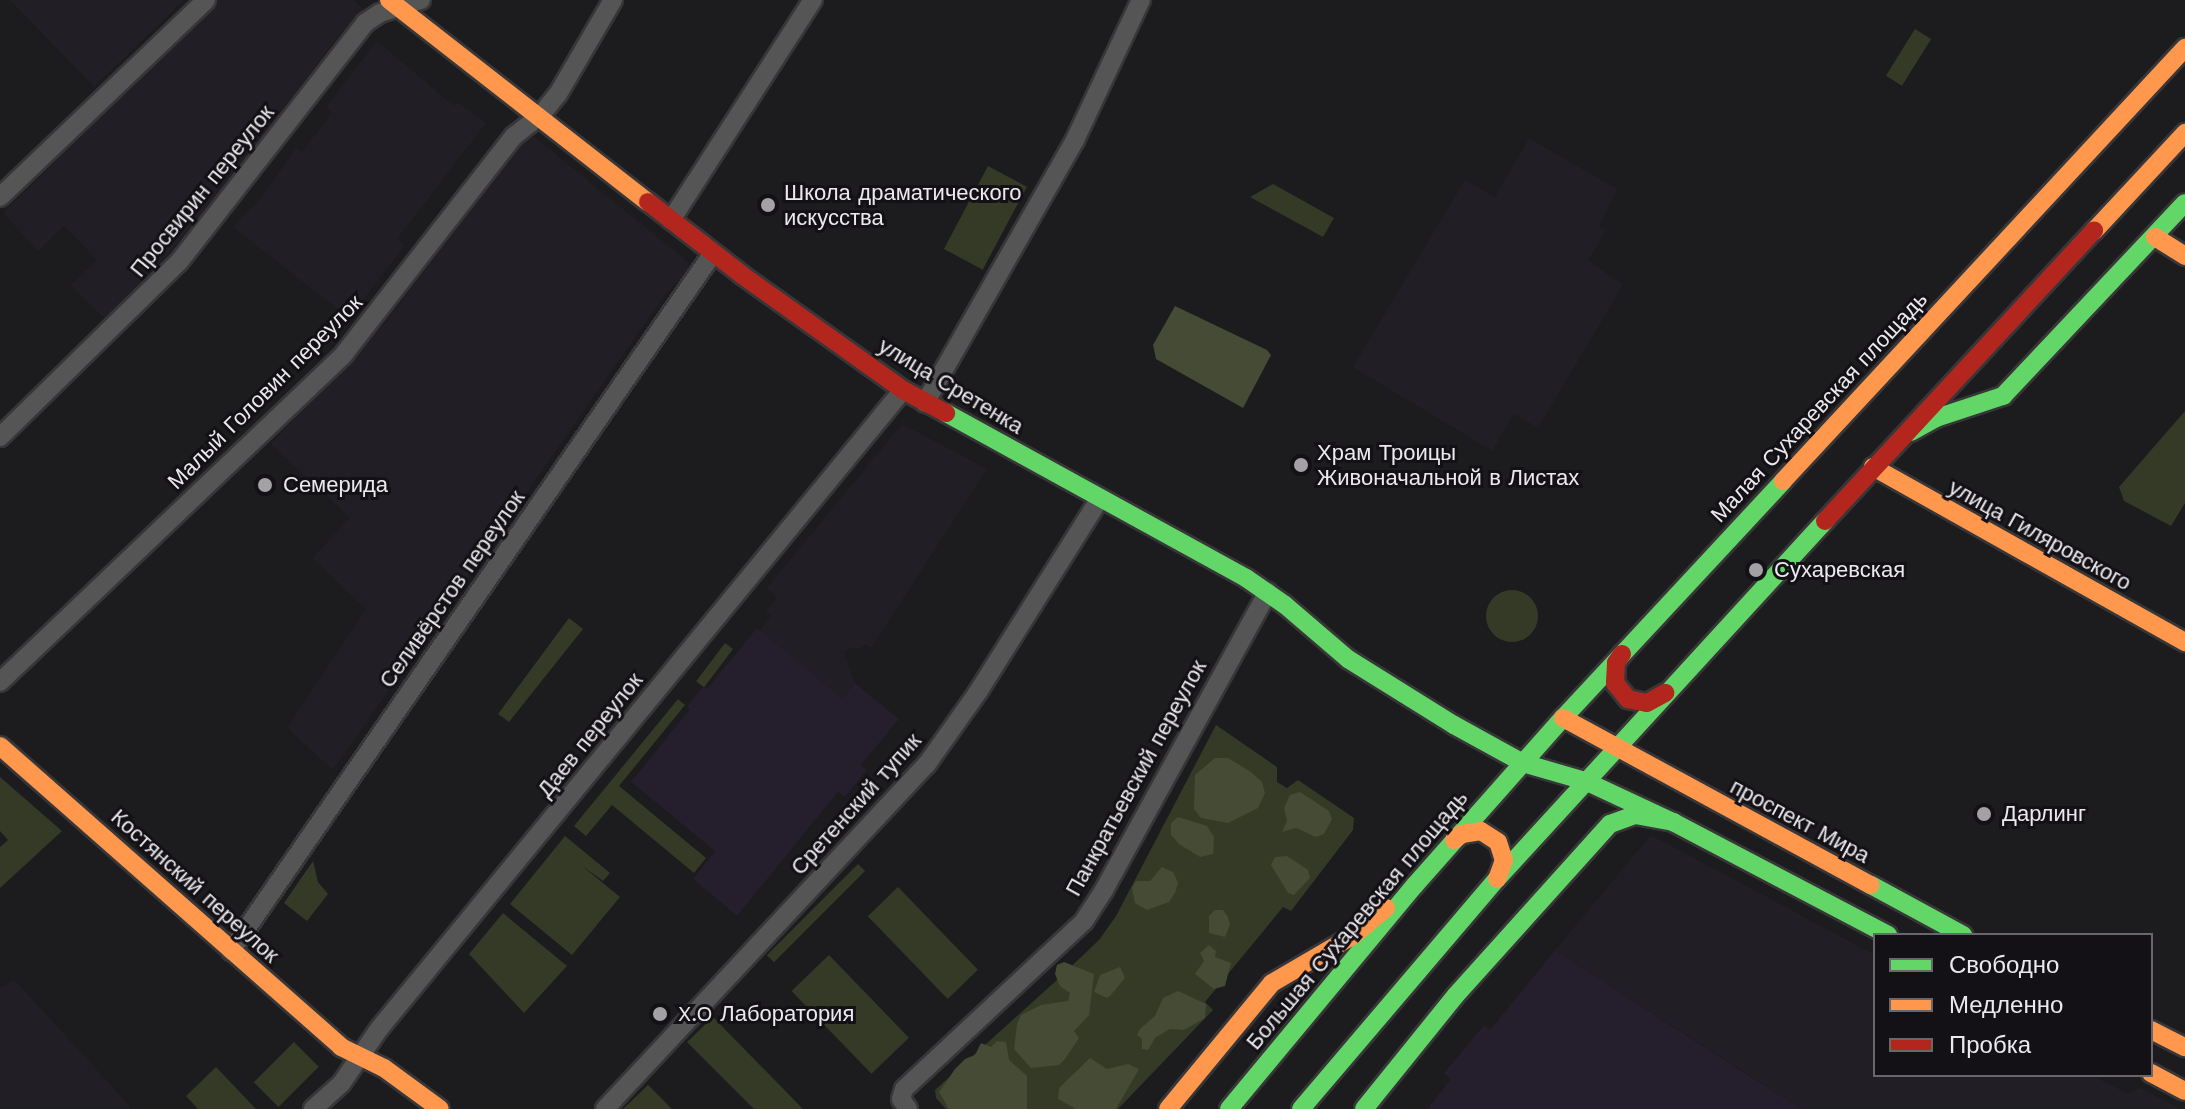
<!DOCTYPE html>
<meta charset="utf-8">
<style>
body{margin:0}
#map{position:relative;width:2185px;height:1109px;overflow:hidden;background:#1c1b1d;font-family:"Work Sans",sans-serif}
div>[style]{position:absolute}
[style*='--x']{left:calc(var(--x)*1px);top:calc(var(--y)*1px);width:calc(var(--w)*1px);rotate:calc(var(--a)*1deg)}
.built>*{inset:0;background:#221e26}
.medical>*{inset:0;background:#251e2c}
.green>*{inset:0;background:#353a27;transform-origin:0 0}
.round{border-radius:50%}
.forest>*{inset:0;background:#454b35}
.roads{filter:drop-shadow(2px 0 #373638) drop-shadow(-2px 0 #373638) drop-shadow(0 2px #373638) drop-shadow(0 -2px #373638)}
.street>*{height:18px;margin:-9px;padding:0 9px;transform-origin:9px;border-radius:9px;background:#565556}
.fast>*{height:18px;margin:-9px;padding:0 9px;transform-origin:9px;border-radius:9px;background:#63d668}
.slow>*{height:18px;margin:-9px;padding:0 9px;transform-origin:9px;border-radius:9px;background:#ff974d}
.jam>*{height:18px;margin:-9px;padding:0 9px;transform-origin:9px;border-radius:9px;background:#b3261e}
.dots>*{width:22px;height:22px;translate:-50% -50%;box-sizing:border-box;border:4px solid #131115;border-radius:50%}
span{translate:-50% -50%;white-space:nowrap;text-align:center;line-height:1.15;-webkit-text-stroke:6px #131115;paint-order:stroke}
.street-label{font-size:22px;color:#ebe9ec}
.poi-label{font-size:22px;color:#ebe9ec}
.left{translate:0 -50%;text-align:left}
.legend{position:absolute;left:1873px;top:933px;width:280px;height:144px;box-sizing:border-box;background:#131115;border:2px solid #69676b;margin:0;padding:10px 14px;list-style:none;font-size:24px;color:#ebe9ec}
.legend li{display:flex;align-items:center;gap:16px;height:40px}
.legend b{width:40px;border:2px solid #69676b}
</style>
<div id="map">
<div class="built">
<div style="clip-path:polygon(10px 0,184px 0,94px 87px)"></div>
<div style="clip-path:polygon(218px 0,354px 0,364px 10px,351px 30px,341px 33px,183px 238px,106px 320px,71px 285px,97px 260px,64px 226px,38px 251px,3px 213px)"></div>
<div style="clip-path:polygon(377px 41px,454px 106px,457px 102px,486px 123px,397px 239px,405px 245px,349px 318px,233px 227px,259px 201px,296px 148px,302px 152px,332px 112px,326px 107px)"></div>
<div style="clip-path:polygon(531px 134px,688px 262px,688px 272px,666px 293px,333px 770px,287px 728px,366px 609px,312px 558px,350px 518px,271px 444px,387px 320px,514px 154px,515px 145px)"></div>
<div style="clip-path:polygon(1529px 138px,1617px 189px,1599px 226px,1606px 231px,1588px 260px,1623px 285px,1538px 428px,1514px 414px,1492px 451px,1353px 367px,1465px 180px,1495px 197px)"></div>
<div style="clip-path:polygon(902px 424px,987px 469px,871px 648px,865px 644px,859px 649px,848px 648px,844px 652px,855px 683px,842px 698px,760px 631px,771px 616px,766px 611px,777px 597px,767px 588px)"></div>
<div style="clip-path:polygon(1651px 835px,1875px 955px,1875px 1075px,2091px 1075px,2127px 1093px,2140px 1088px,2180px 1109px,1802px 1109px,1555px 950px)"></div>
<div style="clip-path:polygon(14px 979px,130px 1106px,129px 1109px,0 1109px,0 988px)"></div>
</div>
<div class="medical">
<div style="clip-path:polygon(757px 628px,842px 698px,855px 683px,899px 719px,861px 765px,867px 770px,845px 797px,838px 792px,737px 916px,693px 879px,715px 851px,631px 782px,690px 709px,687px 706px,703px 687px,707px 689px)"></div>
<div style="clip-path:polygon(1555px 950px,1737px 1068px,1802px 1109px,1427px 1109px,1451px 1079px,1444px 1073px,1484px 1025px,1490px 1030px)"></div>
</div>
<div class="green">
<div style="left:1915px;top:29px;width:19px;height:55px;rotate:32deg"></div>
<div style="left:988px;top:166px;width:44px;height:94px;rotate:28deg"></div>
<div style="clip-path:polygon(1273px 184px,1334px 218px,1323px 237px,1250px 197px)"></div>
<div style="clip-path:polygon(2185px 411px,2185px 503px,2171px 526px,2124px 501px,2119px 487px)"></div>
<div class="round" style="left:1486px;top:590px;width:52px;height:52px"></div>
<div style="clip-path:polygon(569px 618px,583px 629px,509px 722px,498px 714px)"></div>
<div style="left:725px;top:643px;width:10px;height:48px;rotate:37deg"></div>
<div style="clip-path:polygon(678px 699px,685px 705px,619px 786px,706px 858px,694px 873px,612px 805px,586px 836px,574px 826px)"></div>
<div style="clip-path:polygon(1216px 725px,1277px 767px,1277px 782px,1287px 788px,1298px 780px,1354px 818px,1353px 830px,1291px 911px,1283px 907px,1205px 1002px,1213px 1010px,1118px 1109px,946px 1109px,936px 1098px,935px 1090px,1058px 979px,1099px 940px,1116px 916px)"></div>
<div style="clip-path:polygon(0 777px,62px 831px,0 888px,0 847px,8px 840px,0 831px)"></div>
<div style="clip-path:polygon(565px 836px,610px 873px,603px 881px,581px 865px,620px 897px,572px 955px,510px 904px)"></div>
<div style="clip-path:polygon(313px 861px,318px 882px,328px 894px,307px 921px,284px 903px)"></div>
<div style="left:858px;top:864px;width:10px;height:129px;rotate:45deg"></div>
<div style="left:898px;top:887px;width:115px;height:42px;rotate:46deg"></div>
<div style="clip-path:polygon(503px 913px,567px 966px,524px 1013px,469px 954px)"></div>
<div style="left:829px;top:955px;width:115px;height:52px;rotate:46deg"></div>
<div style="clip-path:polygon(713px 1017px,803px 1109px,754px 1109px,687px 1042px)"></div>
<div style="left:294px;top:1042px;width:35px;height:57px;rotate:45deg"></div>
<div style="clip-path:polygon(216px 1067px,256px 1109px,198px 1109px,186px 1096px)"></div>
<div style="clip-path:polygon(648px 1085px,672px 1109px,623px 1109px)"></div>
</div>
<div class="forest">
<div style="clip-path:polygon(1175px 306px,1267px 350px,1271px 355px,1243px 408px,1156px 359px,1153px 345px)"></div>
<div style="clip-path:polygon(1215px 758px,1228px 758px,1251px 772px,1262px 782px,1265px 793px,1258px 808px,1228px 823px,1201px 818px,1194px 809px,1195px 775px)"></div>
<div style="clip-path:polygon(1300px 792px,1329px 811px,1332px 819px,1324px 834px,1316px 837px,1296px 828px,1282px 832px,1287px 821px,1284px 808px,1290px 795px)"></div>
<div style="clip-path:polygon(1178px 817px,1207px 826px,1214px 837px,1213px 854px,1200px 857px,1179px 844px,1171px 835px,1171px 823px)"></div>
<div style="clip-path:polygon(1287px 856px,1308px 870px,1310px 878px,1294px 895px,1288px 893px,1271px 865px,1275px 857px)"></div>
<div style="clip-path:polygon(1162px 867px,1173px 872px,1178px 883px,1175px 893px,1169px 902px,1147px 910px,1135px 903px,1132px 888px,1136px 881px,1150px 881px)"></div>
<div style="clip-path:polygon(1215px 910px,1223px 910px,1228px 917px,1230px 925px,1225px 937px,1209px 933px,1209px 916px)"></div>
<div style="clip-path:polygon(1209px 945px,1216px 951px,1215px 957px,1231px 963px,1225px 986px,1214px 989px,1195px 974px,1204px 961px,1200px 953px)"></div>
<div style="clip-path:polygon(1064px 962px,1094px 974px,1089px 1015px,1074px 1031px,1079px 1038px,1065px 1059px,1059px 1065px,1031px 1068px,1014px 1049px,1017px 1024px,1021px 1015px,1041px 1005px,1068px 1001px,1070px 993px,1060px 986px,1055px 974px,1057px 965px)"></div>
<div style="clip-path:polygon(1120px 967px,1125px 978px,1111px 995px,1107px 998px,1094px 992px,1100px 975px)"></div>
<div style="clip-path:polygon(1178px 991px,1206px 1004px,1205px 1018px,1184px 1030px,1170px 1029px,1155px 1038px,1148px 1050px,1142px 1049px,1142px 1039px,1137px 1035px,1140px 1029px,1155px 1016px,1163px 998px)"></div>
<div style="clip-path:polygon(997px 1041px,1006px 1042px,1009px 1060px,1027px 1076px,1027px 1109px,949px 1109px,939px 1092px,955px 1069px,965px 1059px,975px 1055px,981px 1043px,991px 1047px)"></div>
<div style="clip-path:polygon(1090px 1058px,1107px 1069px,1128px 1064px,1139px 1069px,1116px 1109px,1076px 1109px,1058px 1099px,1059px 1088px)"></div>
</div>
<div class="roads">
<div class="street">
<div style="--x:0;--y:197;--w:285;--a:-43.7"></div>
<div style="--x:671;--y:220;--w:262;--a:-57.2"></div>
<div style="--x:925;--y:403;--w:303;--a:-60.3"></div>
<div style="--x:1075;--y:140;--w:155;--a:-64.8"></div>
<div style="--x:0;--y:437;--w:250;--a:-44.4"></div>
<div style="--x:179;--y:262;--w:303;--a:-52.1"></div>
<div style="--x:365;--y:23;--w:18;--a:-34"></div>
<div style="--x:380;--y:13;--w:43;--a:-17.6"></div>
<div style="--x:0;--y:682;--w:475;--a:-43.6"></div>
<div style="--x:344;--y:354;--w:276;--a:-52.1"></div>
<div style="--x:514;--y:136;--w:33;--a:-38"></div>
<div style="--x:540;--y:116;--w:28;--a:-51"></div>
<div style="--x:558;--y:94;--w:109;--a:-59.7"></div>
<div style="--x:231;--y:951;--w:848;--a:-55.37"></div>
<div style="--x:313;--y:1109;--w:38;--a:-42"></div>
<div style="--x:341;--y:1084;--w:67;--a:-55.4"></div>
<div style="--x:379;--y:1029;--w:826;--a:-50.65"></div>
<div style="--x:605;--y:1109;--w:472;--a:-47"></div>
<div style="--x:927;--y:764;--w:88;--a:-54.7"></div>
<div style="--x:978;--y:692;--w:229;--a:-57.8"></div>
<div style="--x:908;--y:1109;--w:12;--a:-125"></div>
<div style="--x:901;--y:1099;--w:10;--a:-73"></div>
<div style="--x:904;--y:1089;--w:246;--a:-43"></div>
<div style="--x:1084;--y:921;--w:37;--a:-57"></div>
<div style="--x:1104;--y:890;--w:340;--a:-61.2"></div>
</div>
<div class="fast">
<div style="--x:946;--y:413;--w:342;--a:28.8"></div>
<div style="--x:1246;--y:578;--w:47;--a:34.7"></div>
<div style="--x:1285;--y:605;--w:83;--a:40.6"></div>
<div style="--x:1348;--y:659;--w:125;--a:31.9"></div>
<div style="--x:1454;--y:725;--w:79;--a:28.8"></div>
<div style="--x:1523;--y:763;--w:65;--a:16.2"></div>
<div style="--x:1911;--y:432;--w:29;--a:-29"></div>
<div style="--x:1936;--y:418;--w:71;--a:-18.2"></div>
<div style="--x:2003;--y:396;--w:265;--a:-46.7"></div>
<div style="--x:1585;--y:781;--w:97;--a:25"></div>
<div style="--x:1673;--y:822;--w:243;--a:27.7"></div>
<div style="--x:1871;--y:885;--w:105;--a:28.5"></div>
<div style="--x:1229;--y:1109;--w:291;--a:-50.3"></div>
<div style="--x:1415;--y:885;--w:223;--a:-48.5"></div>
<div style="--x:1563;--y:718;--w:323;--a:-47.1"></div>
<div style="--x:1301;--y:1109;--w:302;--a:-49.6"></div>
<div style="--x:1497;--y:879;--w:486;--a:-47.5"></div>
<div style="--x:1364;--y:1109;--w:146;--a:-51.1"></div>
<div style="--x:1456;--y:995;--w:230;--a:-48"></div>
<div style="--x:1610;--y:824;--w:27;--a:-20"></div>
<div style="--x:1635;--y:815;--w:39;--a:10"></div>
</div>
<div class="slow">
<div style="--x:389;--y:0;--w:328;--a:38"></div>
<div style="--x:2094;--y:231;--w:134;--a:-47.1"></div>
<div style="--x:2155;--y:237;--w:36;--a:32"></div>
<div style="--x:1873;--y:467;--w:358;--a:29.3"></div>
<div style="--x:1783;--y:481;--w:591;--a:-47.13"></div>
<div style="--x:1563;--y:718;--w:350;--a:28.5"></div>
<div style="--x:0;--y:746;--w:455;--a:41.4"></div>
<div style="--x:341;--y:1047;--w:48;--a:26"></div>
<div style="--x:384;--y:1068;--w:69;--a:36.2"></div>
<div style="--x:1454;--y:840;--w:10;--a:-37"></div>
<div style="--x:1462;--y:834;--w:19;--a:-9"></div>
<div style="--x:1481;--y:831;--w:20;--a:33"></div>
<div style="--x:1498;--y:842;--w:19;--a:72"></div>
<div style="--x:1504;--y:860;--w:20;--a:110"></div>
<div style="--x:2151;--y:1030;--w:38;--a:27"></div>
<div style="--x:2151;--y:1073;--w:38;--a:28"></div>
<div style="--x:1168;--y:1109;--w:163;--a:-50.5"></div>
<div style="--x:1272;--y:983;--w:95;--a:-30.3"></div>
<div style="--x:1354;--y:935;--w:42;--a:-40.2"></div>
</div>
<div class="jam">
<div style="--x:648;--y:202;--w:119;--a:37.8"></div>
<div style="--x:742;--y:275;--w:198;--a:35.5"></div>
<div style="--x:903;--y:390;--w:49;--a:28.1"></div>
<div style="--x:1825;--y:521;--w:396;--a:-47.2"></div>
<div style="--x:1622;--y:654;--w:11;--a:124"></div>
<div style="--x:1616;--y:663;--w:20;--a:93"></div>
<div style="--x:1615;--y:683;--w:21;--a:51"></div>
<div style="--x:1628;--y:699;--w:19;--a:12"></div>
<div style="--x:1647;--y:703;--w:21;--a:-29"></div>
</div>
</div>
<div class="dots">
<div style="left:768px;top:205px;background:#a3a1a4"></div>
<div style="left:1301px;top:465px;background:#a3a1a4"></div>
<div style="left:265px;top:485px;background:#a3a1a4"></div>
<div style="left:1756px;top:570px;background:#a3a1a4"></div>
<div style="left:1984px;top:814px;background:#a3a1a4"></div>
<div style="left:660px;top:1014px;background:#a3a1a4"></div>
</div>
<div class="street-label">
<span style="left:202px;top:191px;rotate:-51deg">Просвирин переулок</span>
<span style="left:951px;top:386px;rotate:31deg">улица Сретенка</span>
<span style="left:265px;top:392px;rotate:-45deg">Малый Головин переулок</span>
<span style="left:1819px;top:407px;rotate:-47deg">Малая Сухаревская площадь</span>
<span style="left:2040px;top:535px;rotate:29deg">улица Гиляровского</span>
<span style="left:452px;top:589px;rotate:-55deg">Селивёрстов переулок</span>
<span style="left:590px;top:735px;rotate:-51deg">Даев переулок</span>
<span style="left:1136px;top:778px;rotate:-61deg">Панкратьевский переулок</span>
<span style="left:856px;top:804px;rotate:-48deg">Сретенский тупик</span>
<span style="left:1800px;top:821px;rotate:28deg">проспект Мира</span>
<span style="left:195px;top:886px;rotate:42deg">Костянский переулок</span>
<span style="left:1357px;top:920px;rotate:-50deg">Большая Сухаревская площадь</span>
</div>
<div class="poi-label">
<span class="left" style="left:784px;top:205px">Школа драматического<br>искусства</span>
<span class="left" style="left:1317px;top:465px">Храм Троицы<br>Живоначальной в Листах</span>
<span class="left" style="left:283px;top:485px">Семерида</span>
<span class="left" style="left:1774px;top:570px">Сухаревская</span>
<span class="left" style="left:2002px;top:814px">Дарлинг</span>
<span class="left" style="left:678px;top:1014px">X.O Лаборатория</span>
</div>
<ul class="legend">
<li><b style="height:10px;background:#63d668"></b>Свободно</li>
<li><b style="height:10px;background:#ff974d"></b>Медленно</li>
<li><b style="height:10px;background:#b3261e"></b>Пробка</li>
</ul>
</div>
